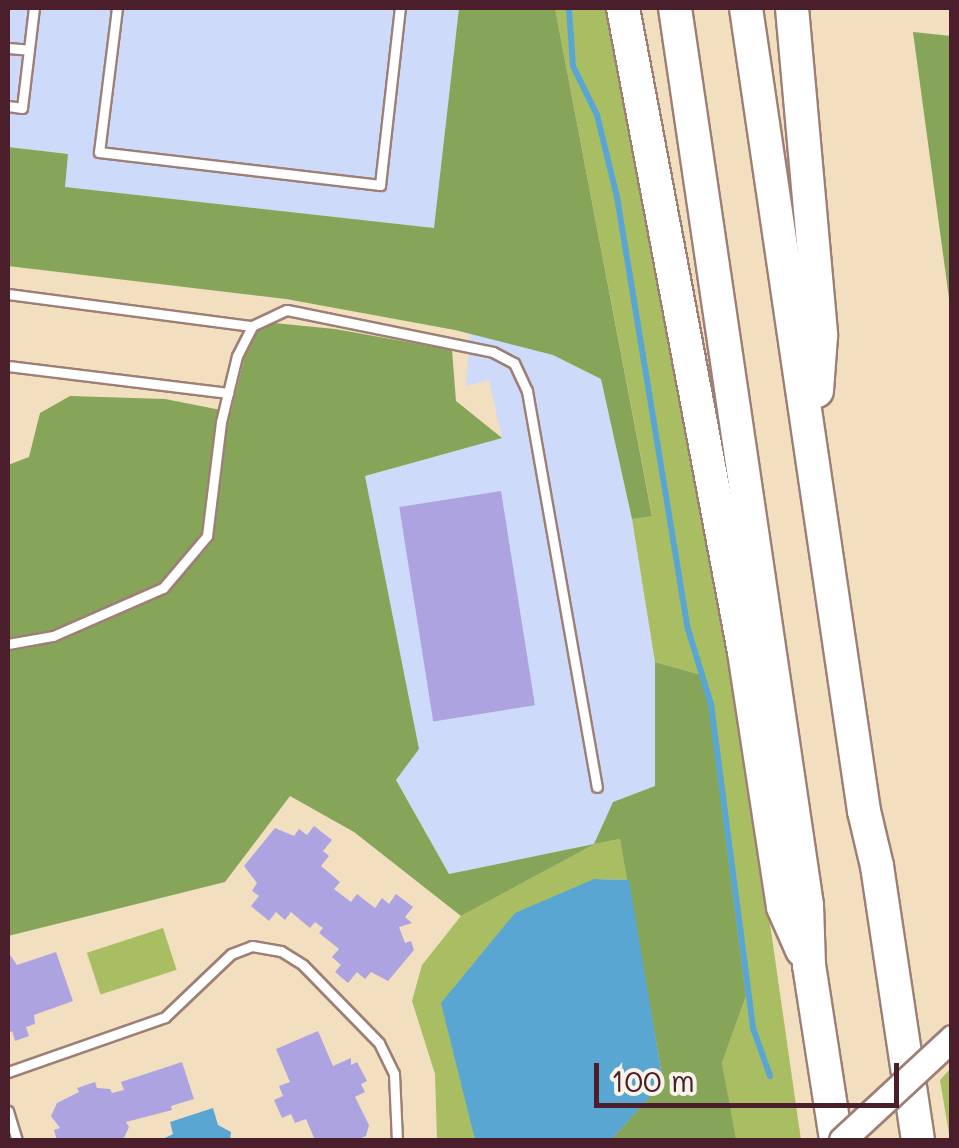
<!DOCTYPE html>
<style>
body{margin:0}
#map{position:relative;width:959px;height:1148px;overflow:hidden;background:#f1dfc0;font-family:Mali,sans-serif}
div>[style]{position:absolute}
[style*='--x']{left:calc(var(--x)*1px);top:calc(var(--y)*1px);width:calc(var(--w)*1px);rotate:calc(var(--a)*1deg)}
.built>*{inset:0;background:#cedafa}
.green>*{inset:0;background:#a9be63;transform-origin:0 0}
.forest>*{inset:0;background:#86a559}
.water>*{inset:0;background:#5aa6d2}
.stream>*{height:6px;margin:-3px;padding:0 3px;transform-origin:3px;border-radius:3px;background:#5aa6d2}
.building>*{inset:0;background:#ada3e1;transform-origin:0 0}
.roads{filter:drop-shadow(2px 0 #9e7f76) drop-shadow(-2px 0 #9e7f76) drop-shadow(0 2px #9e7f76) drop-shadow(0 -2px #9e7f76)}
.service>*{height:9px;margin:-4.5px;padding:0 4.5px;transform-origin:4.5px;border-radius:4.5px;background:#fff}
.motorway>*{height:32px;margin:-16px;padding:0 16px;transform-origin:16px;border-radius:16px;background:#fff}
.bridges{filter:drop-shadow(2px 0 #9e7f76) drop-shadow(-2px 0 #9e7f76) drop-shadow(0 2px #9e7f76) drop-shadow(0 -2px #9e7f76)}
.secondary-bridge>*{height:25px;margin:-12.5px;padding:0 12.5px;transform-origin:12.5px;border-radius:12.5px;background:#fff}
span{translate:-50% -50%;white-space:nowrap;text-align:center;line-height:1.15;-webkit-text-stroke:10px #f7f3e8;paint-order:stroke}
.frame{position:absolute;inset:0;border:10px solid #4a1f2b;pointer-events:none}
.scale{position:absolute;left:594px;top:1063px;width:305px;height:45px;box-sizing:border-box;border:5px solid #4a1f2b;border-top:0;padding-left:12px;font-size:30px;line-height:35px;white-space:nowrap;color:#4a1f2b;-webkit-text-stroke:8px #f7f3e8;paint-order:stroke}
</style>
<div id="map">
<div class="built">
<div style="clip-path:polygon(8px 8px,459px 8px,435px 228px,64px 187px,68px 154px,8px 147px)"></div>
<div style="clip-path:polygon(470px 333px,553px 355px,601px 379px,632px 519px,655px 662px,655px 786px,613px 802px,595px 844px,449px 874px,396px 779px,365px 476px,502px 438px,489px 380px,466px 386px)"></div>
</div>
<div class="green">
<div style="clip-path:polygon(555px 8px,611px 8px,709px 498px,801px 1140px,736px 1140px,733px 1131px,722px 1063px,746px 996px,705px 676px,655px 662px,632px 519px,652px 515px)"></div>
<div style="clip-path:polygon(620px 839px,629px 880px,594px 879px,457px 1058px,475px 1140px,437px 1140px,435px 1074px,412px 1001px,422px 965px,461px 916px,595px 844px)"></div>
<div style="left:163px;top:928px;width:44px;height:80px;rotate:72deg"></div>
<div style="clip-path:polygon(951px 1068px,952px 1140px,950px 1140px,940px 1080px)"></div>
</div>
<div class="forest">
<div style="clip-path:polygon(459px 8px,555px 8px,652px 516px,632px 519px,601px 379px,553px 355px,455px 330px,286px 299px,8px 266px,8px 147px,68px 154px,65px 187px,434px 228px)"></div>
<div style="clip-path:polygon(913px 32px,951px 36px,951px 313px)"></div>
<div style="clip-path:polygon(264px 322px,335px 329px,452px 350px,456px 401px,502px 438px,365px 476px,419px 749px,396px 780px,449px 874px,594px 844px,613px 802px,655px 786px,655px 662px,705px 676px,746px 996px,722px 1063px,736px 1140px,611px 1140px,663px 1081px,620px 839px,595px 844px,461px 916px,354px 832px,290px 796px,225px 882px,8px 936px,8px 465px,29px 457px,40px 413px,70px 396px,165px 399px,231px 412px,247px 347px)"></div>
</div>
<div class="water">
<div style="clip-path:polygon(594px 879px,629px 880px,663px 1082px,611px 1140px,475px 1140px,441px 1003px,515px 913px)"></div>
<div style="clip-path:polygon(213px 1108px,218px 1125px,231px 1132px,230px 1140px,161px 1140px,173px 1134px,170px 1122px)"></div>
</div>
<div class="stream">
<div style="--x:569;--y:8;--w:58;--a:86.1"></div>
<div style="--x:573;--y:66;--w:55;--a:63.9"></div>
<div style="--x:597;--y:115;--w:84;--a:76.3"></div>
<div style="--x:617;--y:197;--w:438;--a:80.7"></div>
<div style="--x:688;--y:629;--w:78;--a:73"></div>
<div style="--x:711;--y:704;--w:327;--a:82.6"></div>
<div style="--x:753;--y:1028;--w:51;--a:70.5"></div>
</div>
<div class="building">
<div style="left:501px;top:491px;width:217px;height:103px;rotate:81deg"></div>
<div style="clip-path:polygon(314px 826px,332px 840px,323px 851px,329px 856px,321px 866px,340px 882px,334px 889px,351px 902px,357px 894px,375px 908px,382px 898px,389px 904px,396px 894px,413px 907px,405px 917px,412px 923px,399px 927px,405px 943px,411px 941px,414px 950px,388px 981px,371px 972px,365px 979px,357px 972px,348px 983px,335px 972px,341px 965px,332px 957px,339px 949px,319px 933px,323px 928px,315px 922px,310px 928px,291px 912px,285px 920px,276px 912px,269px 921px,251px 906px,259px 896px,252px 891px,257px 883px,244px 866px,275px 828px,294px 836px,299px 829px,307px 835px)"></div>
<div style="clip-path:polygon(8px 952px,17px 965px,56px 952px,73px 1001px,34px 1015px,35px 1024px,26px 1027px,29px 1036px,15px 1041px,12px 1031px,8px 1033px)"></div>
<div style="clip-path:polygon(318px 1031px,333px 1066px,351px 1058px,351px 1065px,357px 1062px,367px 1081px,361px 1084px,365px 1092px,355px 1097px,369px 1125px,366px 1136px,356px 1140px,315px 1140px,306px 1119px,295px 1123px,291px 1114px,282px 1118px,274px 1100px,283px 1096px,279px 1086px,290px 1082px,276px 1049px)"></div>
<div style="clip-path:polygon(182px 1062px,194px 1099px,171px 1106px,172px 1110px,126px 1122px,129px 1127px,123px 1140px,57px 1140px,54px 1130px,60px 1128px,51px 1116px,57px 1103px,79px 1092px,77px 1088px,95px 1082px,97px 1088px,110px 1089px,112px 1093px,124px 1090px,121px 1082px)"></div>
</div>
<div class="roads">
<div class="service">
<div style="--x:117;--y:8;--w:145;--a:97.1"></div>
<div style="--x:99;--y:152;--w:283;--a:6.7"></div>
<div style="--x:380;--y:185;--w:178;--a:-83.6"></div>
<div style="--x:8;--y:48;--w:21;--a:5"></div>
<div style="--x:8;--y:106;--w:14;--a:8"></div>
<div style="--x:22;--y:108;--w:101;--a:-83.2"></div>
<div style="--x:8;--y:294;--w:246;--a:7.5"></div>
<div style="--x:8;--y:366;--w:222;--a:7"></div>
<div style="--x:8;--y:644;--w:46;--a:-10.1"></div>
<div style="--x:53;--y:636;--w:120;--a:-23.6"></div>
<div style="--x:163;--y:588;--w:68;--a:-49.8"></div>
<div style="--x:207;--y:536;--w:115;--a:-83"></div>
<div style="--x:221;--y:422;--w:68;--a:-76.4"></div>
<div style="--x:237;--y:356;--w:34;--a:-63"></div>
<div style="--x:252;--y:326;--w:38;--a:-25"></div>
<div style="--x:287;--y:310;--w:210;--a:11.5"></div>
<div style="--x:493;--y:352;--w:24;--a:28"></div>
<div style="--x:514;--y:363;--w:31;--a:65"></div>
<div style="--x:527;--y:391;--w:402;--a:80"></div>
<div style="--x:8;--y:1072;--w:166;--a:-19.3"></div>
<div style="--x:165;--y:1017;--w:91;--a:-43.7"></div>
<div style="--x:231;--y:954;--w:22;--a:-21"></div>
<div style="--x:252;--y:946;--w:29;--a:10"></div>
<div style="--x:281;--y:951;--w:26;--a:32"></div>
<div style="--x:303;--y:965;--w:109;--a:45.7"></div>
<div style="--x:379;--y:1043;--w:34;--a:64"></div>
<div style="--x:394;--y:1074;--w:66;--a:87.4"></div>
<div style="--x:8;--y:1111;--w:30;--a:73"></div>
</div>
<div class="motorway">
<div style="--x:623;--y:8;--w:655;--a:79.36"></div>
<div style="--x:744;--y:652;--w:258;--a:81.3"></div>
<div style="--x:783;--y:907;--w:47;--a:66.2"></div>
<div style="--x:675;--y:8;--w:907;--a:81.63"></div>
<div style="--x:807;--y:905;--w:60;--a:88.1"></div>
<div style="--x:809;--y:965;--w:177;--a:81.2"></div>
<div style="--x:746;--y:8;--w:812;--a:81.64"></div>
<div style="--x:864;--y:811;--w:57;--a:76.7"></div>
<div style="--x:877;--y:866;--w:277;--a:81.5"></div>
<div style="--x:792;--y:8;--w:329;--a:84.9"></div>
<div style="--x:821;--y:336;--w:55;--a:94.2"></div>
</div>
</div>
<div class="bridges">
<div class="secondary-bridge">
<div style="--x:842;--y:1140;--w:150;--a:-42.8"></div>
</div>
</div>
<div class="frame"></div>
<div class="scale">100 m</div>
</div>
